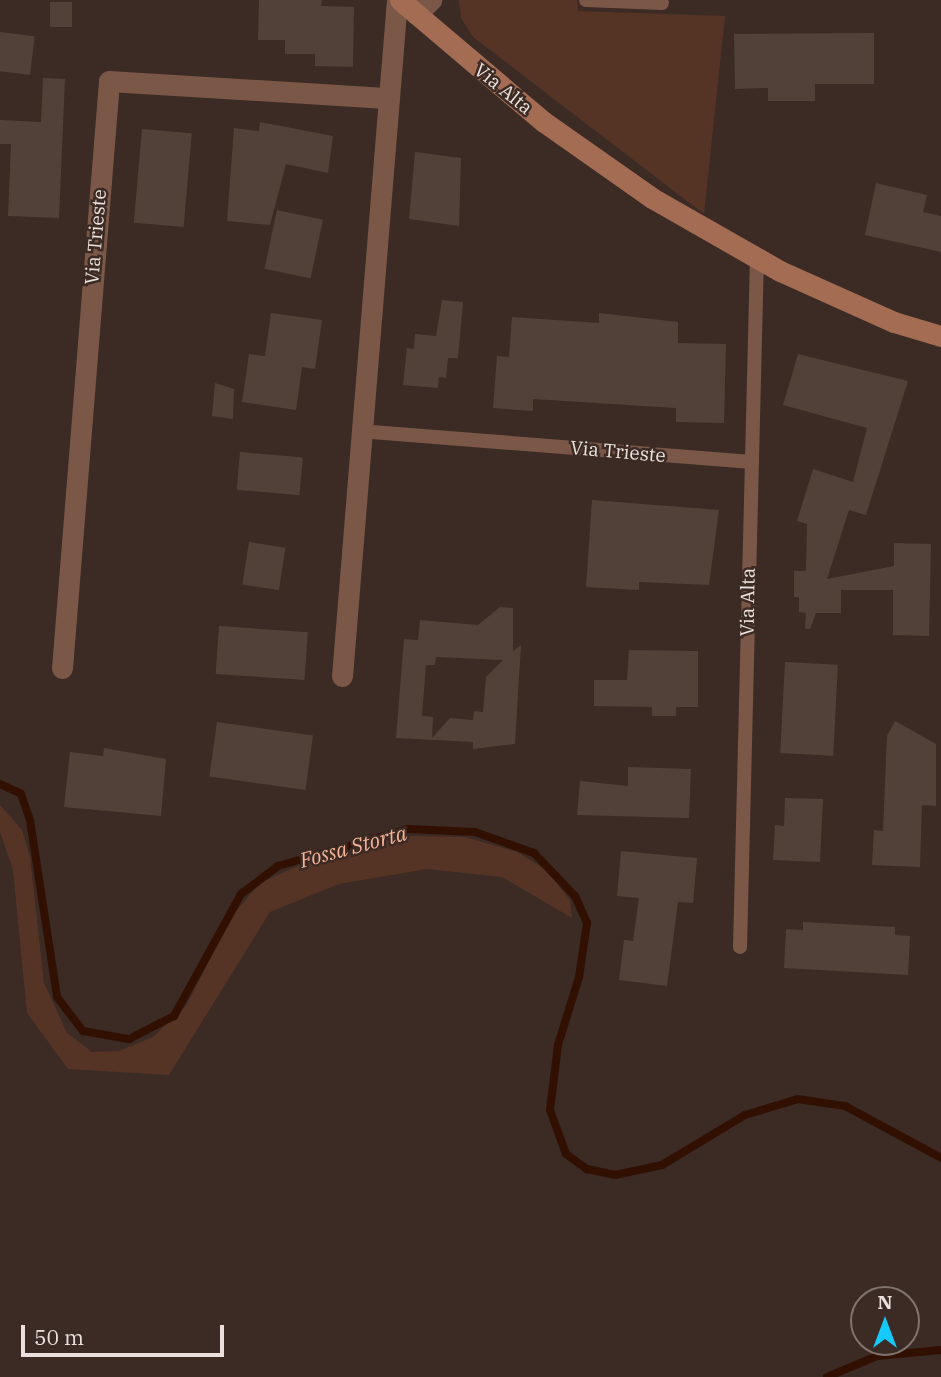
<!DOCTYPE html>
<style>
body{margin:0}
#map{position:relative;width:941px;height:1377px;overflow:hidden;background:#3b2b24;font-family:"IBM Plex Serif",serif}
div>[style]{position:absolute}
[style*='--x']{left:calc(var(--x)*1px);top:calc(var(--y)*1px);width:calc(var(--w)*1px);rotate:calc(var(--a)*1deg)}
.green>*{inset:0;background:#553426}
.stream>*{height:8px;margin:-4px;padding:0 4px;transform-origin:4px;border-radius:4px;background:#311002}
.building>*{inset:0;background:#524139;transform-origin:0 0}
.lane>*{height:14px;margin:-7px;padding:0 7px;transform-origin:7px;border-radius:7px;background:#7b5748}
.street>*{height:21px;margin:-10.5px;padding:0 10.5px;transform-origin:10.5px;border-radius:10.5px;background:#7b5748}
.secondary>*{height:21px;margin:-10.5px;padding:0 10.5px;transform-origin:10.5px;border-radius:10.5px;background:#a46c53}
span{translate:-50% -50%;white-space:nowrap;text-align:center;line-height:1.15;-webkit-text-stroke:5px #3b2b24;paint-order:stroke}
.street-label{font-size:19px;color:#ebe0dc}
.water-label{font-size:21px;color:#f7b396;font-style:italic}
.north{position:absolute;left:850px;top:1286px;width:70px;height:70px;box-sizing:border-box;background:#3b2b24;border:2px solid #81736e;border-radius:50%;rotate:0deg;font-size:19px;font-weight:700;line-height:28px;text-align:center;color:#ebe0dc}
.north::after{content:'';display:block;margin:auto;width:24px;height:32px;background:#13cafb;clip-path:polygon(50% 0,100% 100%,50% 72%,0 100%)}
.scale{position:absolute;left:21px;top:1325px;width:203px;height:32px;box-sizing:border-box;border:4px solid #ebe0dc;border-top:0;padding-left:9px;font-size:21px;line-height:24px;white-space:nowrap;color:#ebe0dc;-webkit-text-stroke:5px #3b2b24;paint-order:stroke}
</style>
<div id="map">
<div class="green">
<div style="clip-path:polygon(459px 0,577px 0,578px 11px,725px 16px,704px 214px,473px 37px,461px 18px)"></div>
<div style="clip-path:polygon(0 805px,22px 830px,30px 857px,44px 983px,67px 1033px,92px 1052px,119px 1051px,153px 1037px,186px 1006px,232px 916px,260px 883px,309px 861px,403px 836px,464px 837px,517px 852px,546px 870px,570px 900px,572px 918px,502px 877px,427px 869px,339px 884px,270px 912px,169px 1075px,68px 1069px,27px 1013px,13px 870px,0 832px)"></div>
</div>
<div class="stream">
<div style="--x:0;--y:784;--w:23;--a:25"></div>
<div style="--x:21;--y:794;--w:28;--a:71"></div>
<div style="--x:30;--y:820;--w:179;--a:81.3"></div>
<div style="--x:57;--y:997;--w:43;--a:52.6"></div>
<div style="--x:83;--y:1031;--w:47;--a:9.9"></div>
<div style="--x:129;--y:1039;--w:51;--a:-27.1"></div>
<div style="--x:174;--y:1016;--w:139;--a:-61.2"></div>
<div style="--x:241;--y:894;--w:46;--a:-37.1"></div>
<div style="--x:278;--y:866;--w:135;--a:-15.9"></div>
<div style="--x:408;--y:829;--w:67;--a:2.6"></div>
<div style="--x:475;--y:832;--w:63;--a:19.6"></div>
<div style="--x:534;--y:853;--w:59;--a:46.4"></div>
<div style="--x:575;--y:896;--w:30;--a:66"></div>
<div style="--x:587;--y:923;--w:55;--a:98.4"></div>
<div style="--x:579;--y:977;--w:71;--a:107.2"></div>
<div style="--x:558;--y:1045;--w:65;--a:97"></div>
<div style="--x:550;--y:1110;--w:47;--a:70"></div>
<div style="--x:566;--y:1154;--w:26;--a:36"></div>
<div style="--x:587;--y:1169;--w:29;--a:12"></div>
<div style="--x:615;--y:1175;--w:48;--a:-12"></div>
<div style="--x:662;--y:1165;--w:97;--a:-31.1"></div>
<div style="--x:745;--y:1115;--w:55;--a:-16.8"></div>
<div style="--x:798;--y:1099;--w:48;--a:8.5"></div>
<div style="--x:845;--y:1106;--w:109;--a:28.4"></div>
<div style="--x:827;--y:1377;--w:54;--a:-22.8"></div>
<div style="--x:877;--y:1356;--w:64;--a:-5.4"></div>
</div>
<div class="building">
<div style="clip-path:polygon(259px 0,322px 0,321px 6px,354px 7px,353px 67px,315px 66px,315px 54px,285px 54px,285px 40px,258px 40px)"></div>
<div style="left:50px;top:2px;width:22px;height:25px"></div>
<div style="left:0;top:32px;width:35px;height:39px;rotate:7deg"></div>
<div style="clip-path:polygon(874px 33px,874px 84px,815px 84px,815px 101px,768px 101px,768px 88px,735px 89px,734px 34px)"></div>
<div style="clip-path:polygon(43px 78px,65px 79px,59px 218px,8px 216px,11px 144px,0 144px,0 120px,41px 122px)"></div>
<div style="clip-path:polygon(260px 122px,333px 136px,328px 173px,286px 164px,270px 225px,227px 221px,234px 128px,259px 131px)"></div>
<div style="left:142px;top:129px;width:50px;height:94px;rotate:5deg"></div>
<div style="clip-path:polygon(415px 152px,461px 158px,459px 226px,409px 219px)"></div>
<div style="clip-path:polygon(876px 183px,927px 195px,923px 212px,941px 216px,941px 252px,865px 235px)"></div>
<div style="left:277px;top:210px;width:47px;height:60px;rotate:12deg"></div>
<div style="clip-path:polygon(442px 300px,463px 302px,458px 358px,448px 358px,446px 378px,439px 377px,438px 388px,403px 385px,407px 348px,414px 349px,415px 334px,436px 336px)"></div>
<div style="clip-path:polygon(271px 313px,322px 320px,315px 369px,302px 367px,296px 410px,242px 402px,249px 354px,265px 356px)"></div>
<div style="clip-path:polygon(599px 313px,678px 322px,678px 343px,726px 344px,724px 423px,676px 422px,676px 408px,533px 399px,533px 411px,493px 408px,497px 356px,509px 357px,512px 317px,599px 323px)"></div>
<div style="clip-path:polygon(798px 354px,908px 381px,866px 515px,849px 510px,827px 579px,894px 566px,894px 543px,931px 544px,929px 636px,893px 635px,893px 590px,841px 590px,841px 613px,816px 613px,810px 629px,805px 629px,806px 613px,799px 612px,799px 597px,794px 597px,794px 571px,806px 571px,807px 524px,797px 521px,813px 469px,853px 482px,867px 428px,783px 405px)"></div>
<div style="clip-path:polygon(215px 383px,234px 389px,233px 419px,212px 416px)"></div>
<div style="left:240px;top:452px;width:63px;height:38px;rotate:5deg"></div>
<div style="clip-path:polygon(592px 500px,719px 510px,709px 585px,639px 582px,639px 590px,586px 587px)"></div>
<div style="left:249px;top:542px;width:37px;height:43px;rotate:9deg"></div>
<div style="clip-path:polygon(evenodd,500px 607px,513px 608px,513px 651px,521px 645px,515px 744px,473px 749px,473px 742px,396px 738px,404px 639px,418px 640px,420px 620px,478px 625px,500px 607px,436px 657px,503px 660px,486px 677px,483px 712px,474px 711px,473px 720px,450px 718px,432px 738px,433px 717px,422px 716px,426px 665px,435px 665px,436px 657px)"></div>
<div style="left:219px;top:626px;width:89px;height:48px;rotate:4deg"></div>
<div style="clip-path:polygon(629px 650px,698px 651px,698px 707px,676px 707px,676px 716px,652px 716px,652px 707px,594px 706px,594px 680px,627px 680px)"></div>
<div style="left:785px;top:662px;width:53px;height:91px;rotate:3deg"></div>
<div style="clip-path:polygon(895px 721px,936px 744px,936px 806px,922px 805px,920px 867px,872px 865px,874px 830px,883px 831px,887px 736px)"></div>
<div style="left:217px;top:722px;width:97px;height:55px;rotate:8deg"></div>
<div style="clip-path:polygon(104px 748px,166px 759px,161px 816px,64px 807px,70px 752px,103px 756px)"></div>
<div style="clip-path:polygon(628px 767px,691px 769px,689px 818px,577px 815px,580px 781px,628px 786px)"></div>
<div style="clip-path:polygon(785px 798px,823px 799px,820px 862px,773px 860px,775px 825px,784px 826px)"></div>
<div style="clip-path:polygon(621px 851px,697px 858px,693px 903px,678px 902px,667px 986px,619px 980px,624px 940px,633px 941px,639px 898px,617px 896px)"></div>
<div style="clip-path:polygon(803px 922px,895px 927px,895px 935px,910px 936px,908px 975px,784px 968px,786px 929px,803px 930px)"></div>
</div>
<div class="lane">
<div style="--x:586;--y:0;--w:76;--a:2.3"></div>
<div style="--x:359;--y:431;--w:394;--a:4.5"></div>
<div style="--x:740;--y:947;--w:689;--a:-88.59"></div>
</div>
<div class="street">
<div style="--x:416;--y:14;--w:21;--a:-43"></div>
<div style="--x:62;--y:668;--w:589;--a:-85.42"></div>
<div style="--x:109;--y:81;--w:277;--a:3.5"></div>
<div style="--x:342;--y:676;--w:678;--a:-85.35"></div>
</div>
<div class="secondary">
<div style="--x:400;--y:0;--w:189;--a:40.3"></div>
<div style="--x:544;--y:122;--w:132;--a:35.1"></div>
<div style="--x:652;--y:198;--w:147;--a:29.7"></div>
<div style="--x:780;--y:271;--w:125;--a:24.1"></div>
<div style="--x:894;--y:322;--w:49;--a:16.6"></div>
</div>
<div class="street-label">
<span style="left:503px;top:89px;rotate:39deg">Via Alta</span>
<span style="left:96px;top:237px;rotate:-85deg">Via Trieste</span>
<span style="left:618px;top:452px;rotate:5deg">Via Trieste</span>
<span style="left:748px;top:602px;rotate:-89deg">Via Alta</span>
</div>
<div class="water-label">
<span style="left:353px;top:846px;rotate:-15deg">Fossa Storta</span>
</div>
<div class="north">N</div>
<div class="scale">50 m</div>
</div>
